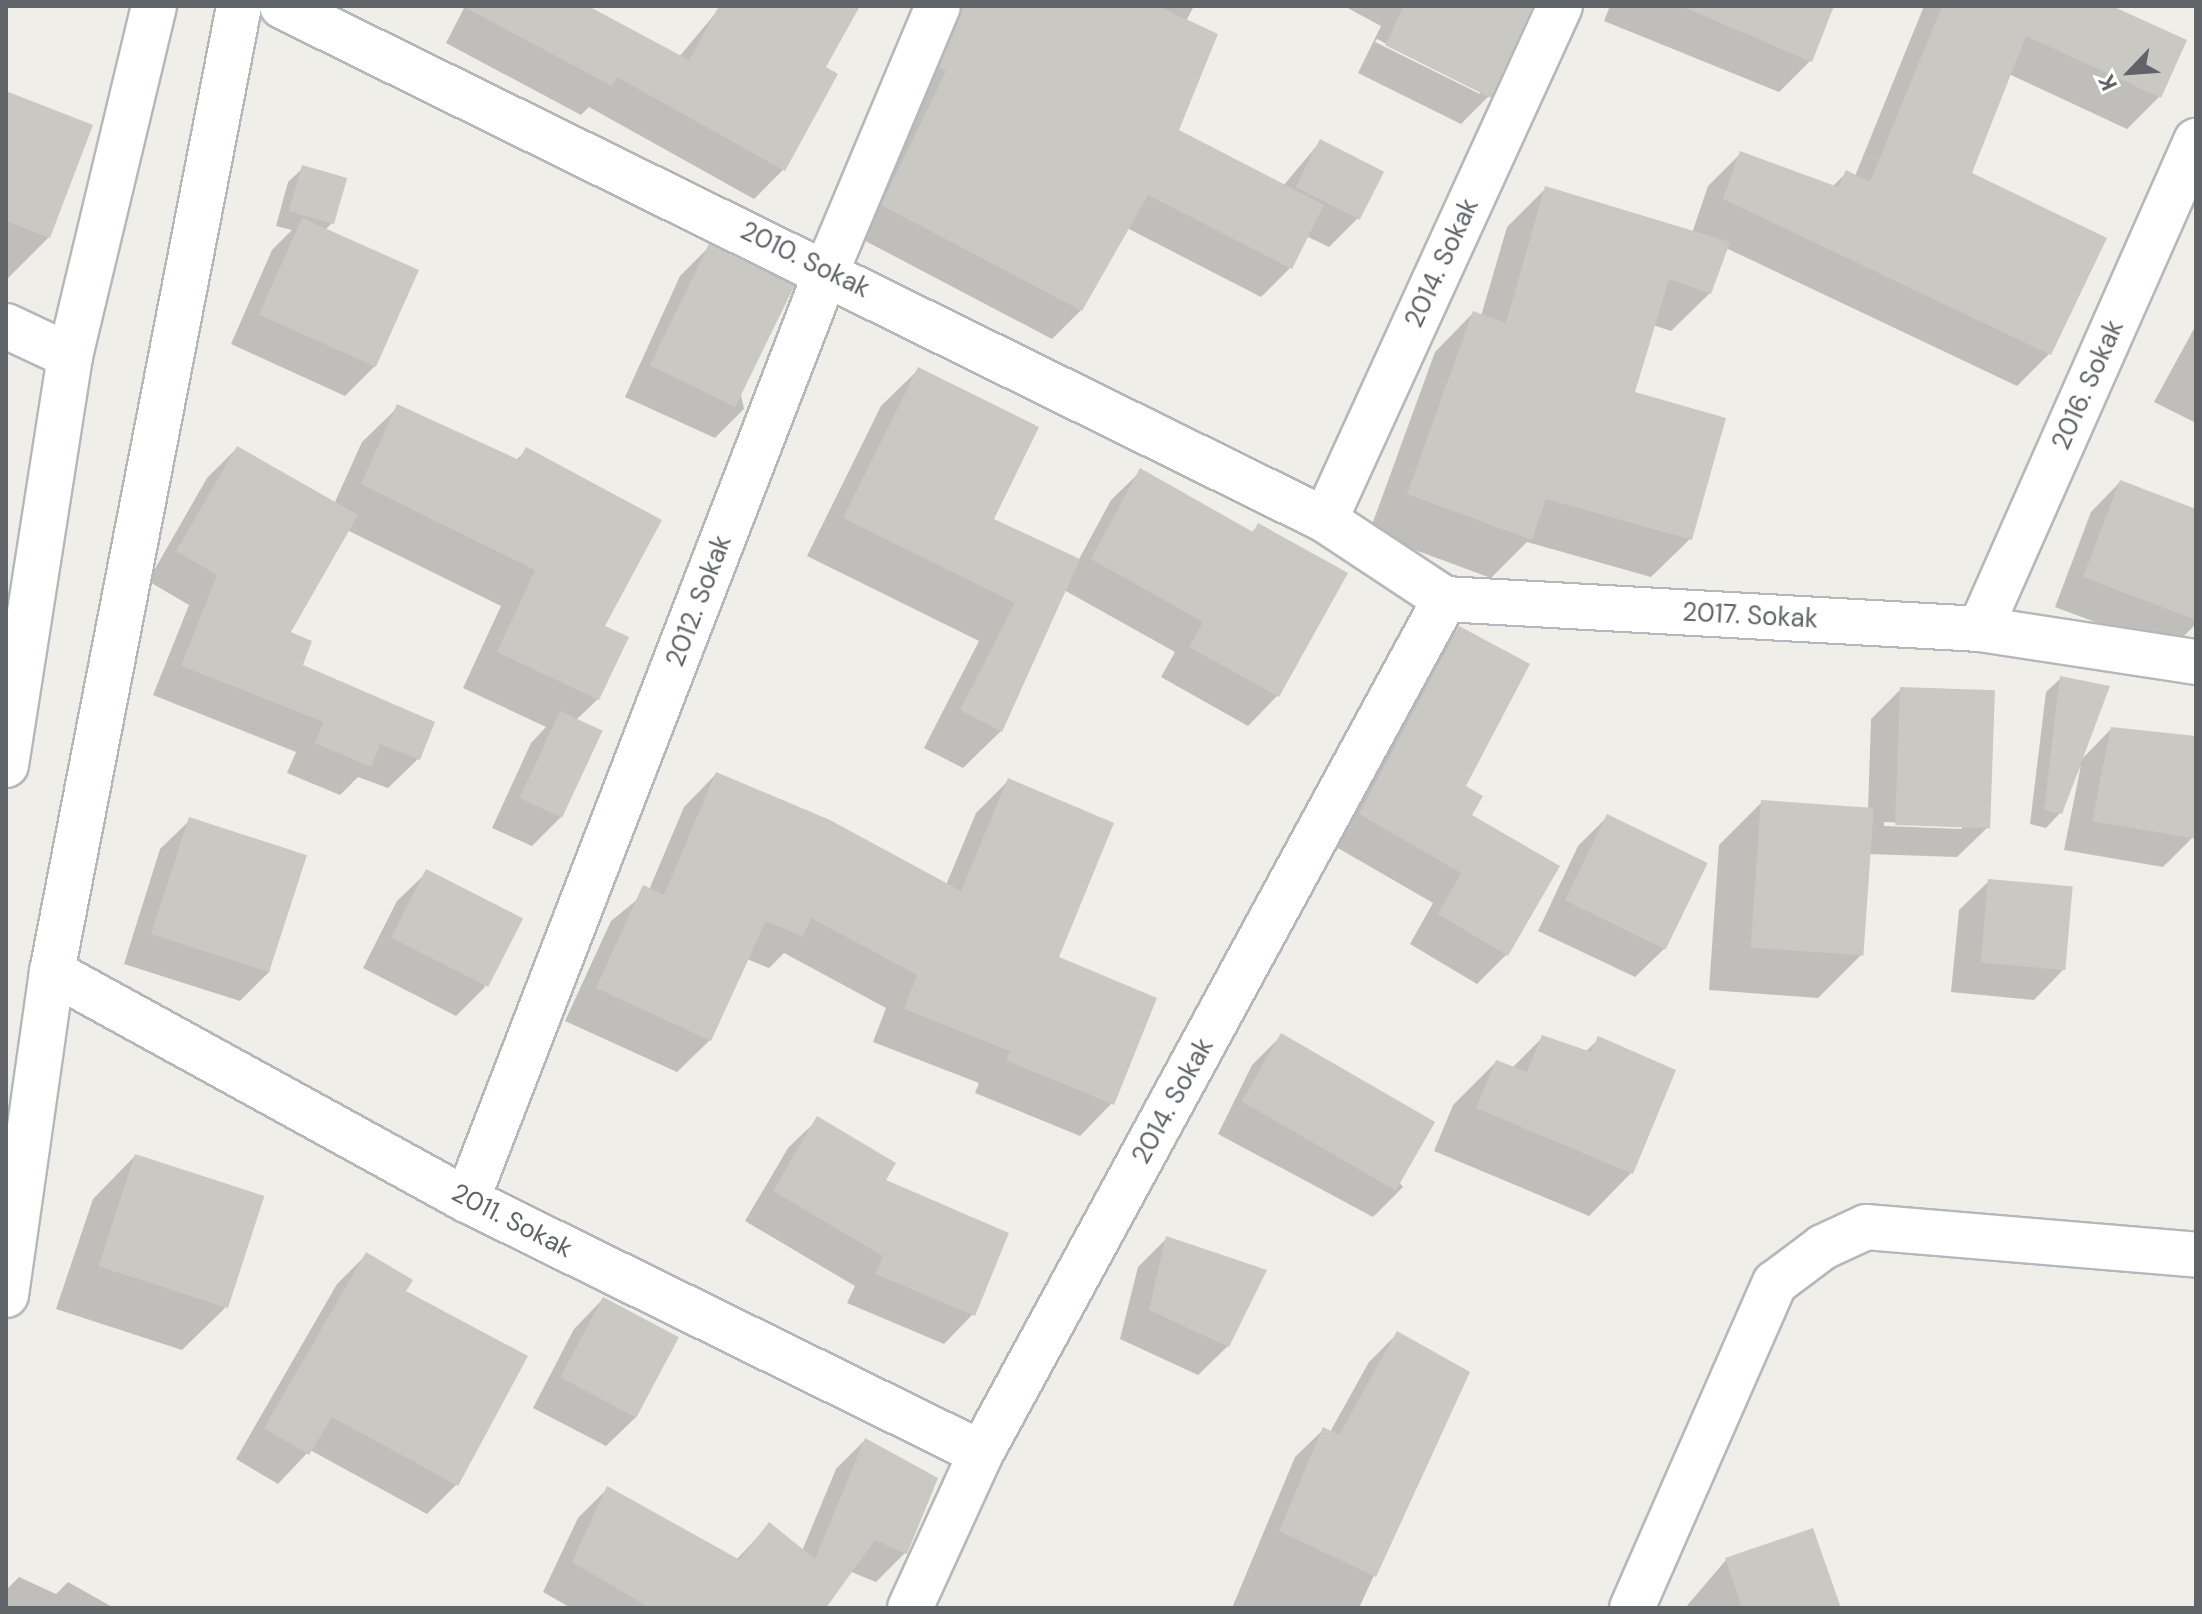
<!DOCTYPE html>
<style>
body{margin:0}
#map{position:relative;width:2202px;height:1614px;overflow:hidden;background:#f0eee9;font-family:"DM Sans",sans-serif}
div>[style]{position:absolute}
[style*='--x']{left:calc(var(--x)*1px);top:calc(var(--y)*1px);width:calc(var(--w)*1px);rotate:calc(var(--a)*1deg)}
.shadow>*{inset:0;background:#0003}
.building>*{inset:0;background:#c9c8c3;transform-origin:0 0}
.roads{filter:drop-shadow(2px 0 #b5b8bb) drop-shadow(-2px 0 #b5b8bb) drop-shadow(0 2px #b5b8bb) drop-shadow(0 -2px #b5b8bb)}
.street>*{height:44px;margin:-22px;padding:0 22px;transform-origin:22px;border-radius:22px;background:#fff}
.secondary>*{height:44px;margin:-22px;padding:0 22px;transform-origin:22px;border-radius:22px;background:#fff}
span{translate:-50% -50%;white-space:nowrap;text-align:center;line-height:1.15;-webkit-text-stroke:6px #fff;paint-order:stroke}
.street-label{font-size:26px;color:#606367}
.frame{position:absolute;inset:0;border:8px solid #606367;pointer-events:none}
.north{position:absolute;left:2090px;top:32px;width:80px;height:80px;-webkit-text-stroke:6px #fff;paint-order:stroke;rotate:245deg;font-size:22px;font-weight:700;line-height:32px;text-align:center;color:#606367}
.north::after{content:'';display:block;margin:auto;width:28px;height:36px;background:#606367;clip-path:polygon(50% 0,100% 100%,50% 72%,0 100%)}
</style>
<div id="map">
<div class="shadow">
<div style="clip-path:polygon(465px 6px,584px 6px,679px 57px,719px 9px,858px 6px,823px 67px,783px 170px,754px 199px,589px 107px,581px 115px,446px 43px)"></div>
<div style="clip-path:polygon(947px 6px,1194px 6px,1186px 21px,1176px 131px,1283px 186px,1320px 142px,1358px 218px,1329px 247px,1306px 236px,1290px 268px,1261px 297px,1127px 228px,1081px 310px,1052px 339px,854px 235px)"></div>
<div style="clip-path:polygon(evenodd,1344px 6px,1530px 6px,1489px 96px,1461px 124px,1358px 73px,1381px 26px,1344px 6px,1377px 39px,1480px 90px,1480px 94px,1375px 42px,1377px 39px)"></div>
<div style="clip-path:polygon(1610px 6px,1832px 6px,1811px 60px,1779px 92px,1604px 21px)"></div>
<div style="clip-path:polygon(1924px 6px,2107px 6px,2159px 97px,2127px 129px,2009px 74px,1969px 174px,2049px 354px,2017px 386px,1726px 248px,1710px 293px,1671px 331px,1653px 325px,1633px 394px,1690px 539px,1651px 577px,1527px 542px,1491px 578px,1369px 533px,1435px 352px,1473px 313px,1481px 316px,1507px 227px,1546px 188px,1692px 233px,1708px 186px,1740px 154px,1832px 187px,1847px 172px,1855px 176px)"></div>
<div style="clip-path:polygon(6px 93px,49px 237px,6px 280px)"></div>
<div style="clip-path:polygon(303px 168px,332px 223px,324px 231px,416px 272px,375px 366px,345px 396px,231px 344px,272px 250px,292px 230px,276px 226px,288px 182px)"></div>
<div style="clip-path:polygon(709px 247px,744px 409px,715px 438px,625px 397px,680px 276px)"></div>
<div style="clip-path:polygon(2196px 325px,2196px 423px,2154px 402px)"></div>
<div style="clip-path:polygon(919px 369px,991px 520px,1078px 561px,1111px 500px,1141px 471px,1251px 533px,1259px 525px,1346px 574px,1277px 696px,1248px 726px,1161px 677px,1175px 652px,1064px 590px,1001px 731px,963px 768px,924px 748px,979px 641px,807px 556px,881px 406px)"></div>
<div style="clip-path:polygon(398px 407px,516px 460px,527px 450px,603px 627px,598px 699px,575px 721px,561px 817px,532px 846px,492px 828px,531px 743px,546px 727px,463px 688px,501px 606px,347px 530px,288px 633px,300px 666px,418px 759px,388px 788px,358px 777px,340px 795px,287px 773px,296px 752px,153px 695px,189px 605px,148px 581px,207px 478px,237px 448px,334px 504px,362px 442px)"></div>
<div style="clip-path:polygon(2120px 482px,2196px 511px,2196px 624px,2170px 650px,2055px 607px,2091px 512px)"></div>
<div style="clip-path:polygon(1459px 629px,1463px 787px,1507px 954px,1477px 984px,1410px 944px,1433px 903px,1331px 844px,1429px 658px)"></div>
<div style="clip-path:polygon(2061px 678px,2080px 761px,2111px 729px,2196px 739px,2192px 838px,2163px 867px,2064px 850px,2081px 765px,2060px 813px,2046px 828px,2030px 824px,2046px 692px)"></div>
<div style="clip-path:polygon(evenodd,1901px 689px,1987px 828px,1957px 857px,1868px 854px,1861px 955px,1818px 998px,1709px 990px,1719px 845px,1762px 802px,1868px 810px,1871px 719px,1901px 689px,1884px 822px,1962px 825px,1962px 829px,1884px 826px,1884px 822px)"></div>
<div style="clip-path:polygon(716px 774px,946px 885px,976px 813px,1008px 781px,1056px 958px,1112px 1103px,1080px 1136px,975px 1093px,979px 1083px,873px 1042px,886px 1008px,784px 953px,769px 968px,747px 959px,710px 1040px,677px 1072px,565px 1021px,611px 921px,649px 890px,684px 807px)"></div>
<div style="clip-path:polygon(1607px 817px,1665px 948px,1635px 977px,1538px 931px,1578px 846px)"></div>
<div style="clip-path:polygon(190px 820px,270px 971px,240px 1001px,124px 964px,160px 849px)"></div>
<div style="clip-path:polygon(427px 872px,485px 987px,456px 1016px,363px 968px,397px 901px)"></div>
<div style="clip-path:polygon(1989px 881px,2063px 970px,2034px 1000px,1951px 992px,1959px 910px)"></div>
<div style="clip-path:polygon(1282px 1035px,1403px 1187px,1373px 1217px,1218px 1134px,1252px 1065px)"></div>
<div style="clip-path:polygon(1543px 1037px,1585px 1052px,1599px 1039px,1673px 1071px,1631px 1173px,1589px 1216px,1434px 1151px,1453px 1105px,1496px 1062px,1512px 1068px)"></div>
<div style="clip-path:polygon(818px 1119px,884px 1181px,973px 1314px,944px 1344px,847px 1303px,855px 1286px,745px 1221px,788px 1148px)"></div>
<div style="clip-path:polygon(135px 1156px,225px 1308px,182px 1350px,56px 1309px,93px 1199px)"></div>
<div style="clip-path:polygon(1167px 1238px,1228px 1346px,1198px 1375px,1120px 1339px,1138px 1267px)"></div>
<div style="clip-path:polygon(366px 1255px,403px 1291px,456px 1485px,427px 1514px,310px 1450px,278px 1484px,236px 1459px,337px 1284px)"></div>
<div style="clip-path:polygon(603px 1299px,636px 1417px,606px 1446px,533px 1408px,574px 1329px)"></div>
<div style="clip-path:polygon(1398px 1333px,1467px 1373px,1359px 1608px,1232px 1608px,1295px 1457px,1324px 1429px,1330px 1432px,1369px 1362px)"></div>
<div style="clip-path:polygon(865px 1440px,906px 1552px,876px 1582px,849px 1571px,820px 1608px,571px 1608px,543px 1592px,578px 1518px,607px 1489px,736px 1560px,769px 1525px,802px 1551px,836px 1469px)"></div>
<div style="clip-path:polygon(1726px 1560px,1839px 1608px,1685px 1608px)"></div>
<div style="clip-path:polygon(19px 1577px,56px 1594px,68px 1582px,114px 1608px,6px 1608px,6px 1590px)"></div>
</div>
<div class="building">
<div style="clip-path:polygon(462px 6px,588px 6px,689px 60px,719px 6px,860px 6px,826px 67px,838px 74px,785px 171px,617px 77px,612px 86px)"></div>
<div style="clip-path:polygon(963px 6px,1158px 6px,1218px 34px,1179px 130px,1324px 205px,1292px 269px,1148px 195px,1082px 311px,881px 205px,946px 71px,939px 67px)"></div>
<div style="clip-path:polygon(1404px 6px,1533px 6px,1491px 98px,1385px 45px)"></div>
<div style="clip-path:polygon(1681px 6px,1834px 6px,1812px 62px)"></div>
<div style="clip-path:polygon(1942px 6px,2112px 6px,2187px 40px,2161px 98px,2026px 36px,1972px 173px,2107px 238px,2051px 355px,1723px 199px,1740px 151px,1838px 187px,1846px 170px,1870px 182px)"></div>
<div style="clip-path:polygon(6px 91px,93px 125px,50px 238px,6px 221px)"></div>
<div style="left:1320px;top:139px;width:72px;height:54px;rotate:27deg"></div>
<div style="left:302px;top:165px;width:47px;height:48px;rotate:16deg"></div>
<div style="clip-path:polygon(1545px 186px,1730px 242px,1711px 294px,1669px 279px,1635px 392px,1726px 418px,1692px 540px,1546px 499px,1532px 540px,1407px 494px,1473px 311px,1506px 323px)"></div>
<div style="left:302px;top:218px;width:128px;height:106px;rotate:24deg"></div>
<div style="left:709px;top:244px;width:95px;height:135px;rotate:26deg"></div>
<div style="clip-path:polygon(918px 367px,1039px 427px,994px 519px,1080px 559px,1002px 732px,960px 710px,1015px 603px,843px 518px)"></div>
<div style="clip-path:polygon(397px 404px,519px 460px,526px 447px,662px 520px,605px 626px,629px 637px,599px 700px,497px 652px,535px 570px,361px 484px)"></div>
<div style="clip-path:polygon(237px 446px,358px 515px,291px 632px,312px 641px,303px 665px,435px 722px,420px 760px,380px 744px,371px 767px,315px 743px,324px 722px,181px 666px,217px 575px,176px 551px)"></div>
<div style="clip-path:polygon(1140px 468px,1253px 532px,1258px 523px,1348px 573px,1279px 697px,1189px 647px,1203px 622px,1091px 559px)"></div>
<div style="clip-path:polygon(2120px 480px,2196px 509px,2196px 620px,2083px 577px)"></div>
<div style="clip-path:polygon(1459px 626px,1530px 664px,1466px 786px,1483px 796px,1472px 815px,1560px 866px,1508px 956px,1438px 914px,1461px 873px,1359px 814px)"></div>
<div style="clip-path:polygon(2060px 676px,2110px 686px,2062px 814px,2044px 810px)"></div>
<div style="left:1900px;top:687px;width:95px;height:138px;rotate:2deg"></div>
<div style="left:560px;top:711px;width:47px;height:96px;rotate:25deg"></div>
<div style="clip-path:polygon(2111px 727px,2196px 736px,2196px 839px,2092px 821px)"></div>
<div style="clip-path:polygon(716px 772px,830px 820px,961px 891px,1008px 778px,1114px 823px,1059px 957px,1157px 998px,1114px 1105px,1006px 1060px,1010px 1051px,904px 1009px,917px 975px,811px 918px,803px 937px,766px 921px,711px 1041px,596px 988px,643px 885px,664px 895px)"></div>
<div style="left:1761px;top:800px;width:113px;height:148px;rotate:4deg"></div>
<div style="left:1607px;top:814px;width:112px;height:96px;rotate:26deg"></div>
<div style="left:189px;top:817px;width:124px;height:123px;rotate:18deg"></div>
<div style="left:426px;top:869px;width:109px;height:77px;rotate:27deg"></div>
<div style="left:1988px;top:879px;width:85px;height:84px;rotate:5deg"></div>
<div style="left:1281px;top:1033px;width:178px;height:79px;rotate:30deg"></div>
<div style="clip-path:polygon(1542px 1035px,1591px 1052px,1598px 1036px,1676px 1070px,1633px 1174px,1476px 1108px,1496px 1060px,1527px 1072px)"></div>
<div style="clip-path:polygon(817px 1116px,896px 1163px,886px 1180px,1009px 1233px,975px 1316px,875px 1274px,883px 1256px,773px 1191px)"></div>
<div style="left:135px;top:1154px;width:136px;height:118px;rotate:18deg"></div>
<div style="clip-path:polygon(1166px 1236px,1267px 1270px,1229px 1347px,1149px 1310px)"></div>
<div style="clip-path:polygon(366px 1252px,413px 1280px,406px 1291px,528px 1356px,458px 1486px,332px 1417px,309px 1455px,264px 1428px)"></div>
<div style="left:603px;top:1297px;width:86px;height:91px;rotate:28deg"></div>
<div style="clip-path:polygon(1397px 1331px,1470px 1372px,1376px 1577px,1279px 1531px,1323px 1427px,1339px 1435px)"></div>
<div style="clip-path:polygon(865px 1438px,938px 1478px,907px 1554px,875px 1540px,826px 1608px,650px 1608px,572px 1562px,607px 1486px,740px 1560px,769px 1522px,815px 1559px)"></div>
<div style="clip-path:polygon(1813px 1528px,1841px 1608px,1742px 1608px,1725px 1558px)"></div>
</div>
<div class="roads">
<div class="street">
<div style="--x:282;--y:6;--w:1163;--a:26.23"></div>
<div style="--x:1325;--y:520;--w:144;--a:33.4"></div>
<div style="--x:1445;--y:599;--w:536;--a:3.21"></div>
<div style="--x:1980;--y:629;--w:219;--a:8.7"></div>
<div style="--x:6;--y:326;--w:71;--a:25.1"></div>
<div style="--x:1325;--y:520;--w:565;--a:-65.43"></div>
<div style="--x:1980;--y:629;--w:534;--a:-66.12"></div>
<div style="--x:52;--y:972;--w:474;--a:28.8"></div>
<div style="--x:467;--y:1200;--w:573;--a:26.21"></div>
<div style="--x:467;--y:1200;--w:997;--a:-68.84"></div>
<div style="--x:827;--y:270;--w:286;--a:-67.2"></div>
<div style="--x:910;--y:1608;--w:170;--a:-65.4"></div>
<div style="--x:981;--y:1453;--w:972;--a:-61.48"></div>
<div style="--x:1632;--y:1608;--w:355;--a:-66.3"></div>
<div style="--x:1775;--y:1283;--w:60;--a:-36.9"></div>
<div style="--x:1823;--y:1247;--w:47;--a:-24.9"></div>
<div style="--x:1866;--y:1227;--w:331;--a:4.8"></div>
</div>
<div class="secondary">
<div style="--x:6;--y:765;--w:414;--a:-81.1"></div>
<div style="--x:70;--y:356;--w:360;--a:-76.5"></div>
<div style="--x:6;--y:1295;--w:326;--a:-81.9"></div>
<div style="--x:52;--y:972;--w:984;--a:-79.04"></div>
</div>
</div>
<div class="street-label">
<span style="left:805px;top:260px;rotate:26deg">2010. Sokak</span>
<span style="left:1442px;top:263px;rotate:-65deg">2014. Sokak</span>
<span style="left:2088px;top:385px;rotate:-66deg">2016. Sokak</span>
<span style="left:699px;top:601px;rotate:-69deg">2012. Sokak</span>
<span style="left:1750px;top:616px;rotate:3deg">2017. Sokak</span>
<span style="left:1173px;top:1101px;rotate:-61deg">2014. Sokak</span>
<span style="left:512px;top:1221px;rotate:27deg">2011. Sokak</span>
</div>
<div class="frame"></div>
<div class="north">K</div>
</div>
